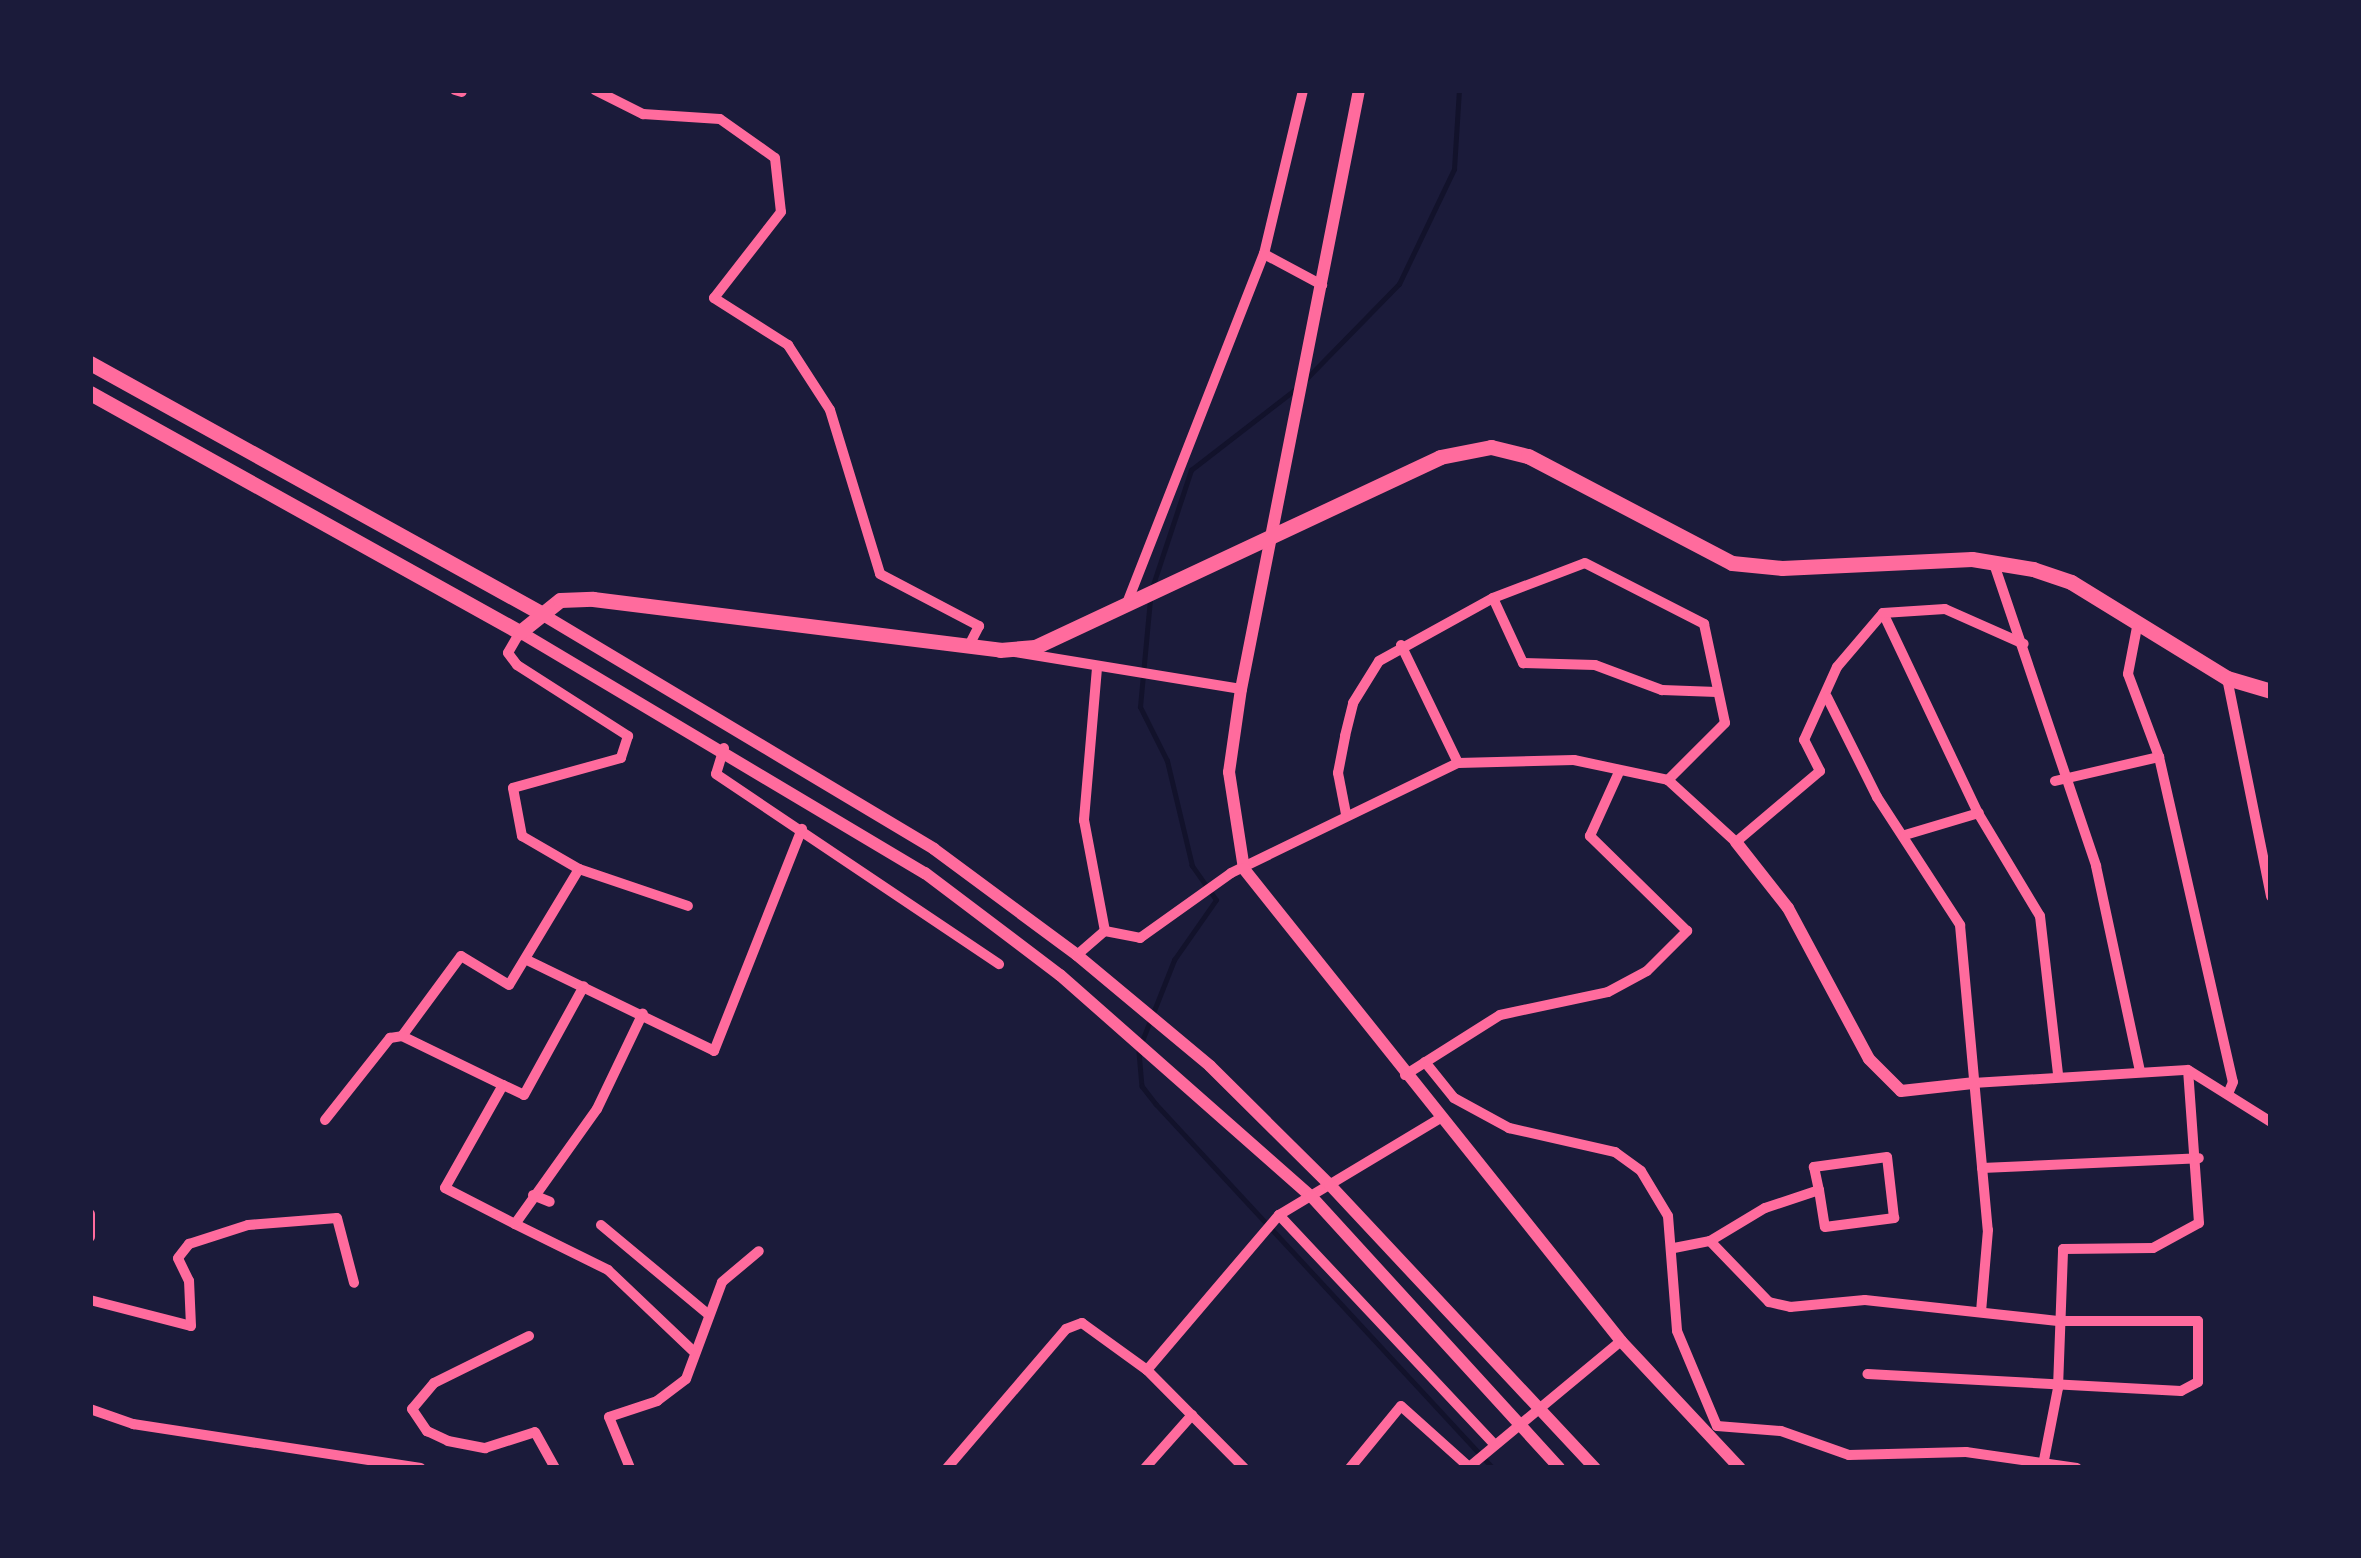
<!DOCTYPE html>
<style>
body{margin:0}
#map{position:relative;width:2361px;height:1558px;overflow:hidden;background:#1b1b3a;font-family:Montserrat,sans-serif}
div>[style]{position:absolute}
[style*='--x']{left:calc(var(--x)*1px);top:calc(var(--y)*1px);width:calc(var(--w)*1px);rotate:calc(var(--a)*1deg)}
.stream>*{height:4.5px;margin:-2.25px;padding:0 2.25px;transform-origin:2.25px;border-radius:2.25px;background:#12122b}
.minor>*{height:10px;margin:-5px;padding:0 5px;transform-origin:5px;border-radius:5px;background:#ff6b9d}
.tertiary>*{height:12px;margin:-6px;padding:0 6px;transform-origin:6px;border-radius:6px;background:#ff6b9d}
.primary>*{height:15px;margin:-7.5px;padding:0 7.5px;transform-origin:7.5px;border-radius:7.5px;background:#ff6b9d}
span{translate:-50% -50%;white-space:nowrap;text-align:center;line-height:1.15;-webkit-text-stroke:9px #1b1b3a;paint-order:stroke}
.frame{position:absolute;inset:0;border:93px solid #1b1b3a;pointer-events:none}
</style>
<div id="map">
<div class="stream">
<div style="--x:1305;--y:380;--w:134;--a:-45.6"></div>
<div style="--x:1399;--y:284;--w:127;--a:-64.4"></div>
<div style="--x:1454;--y:169;--w:79;--a:-86.4"></div>
<div style="--x:1152;--y:588;--w:124;--a:-71.7"></div>
<div style="--x:1191;--y:470;--w:134;--a:-37.7"></div>
<div style="--x:1142;--y:1041;--w:87;--a:-68.4"></div>
<div style="--x:1174;--y:960;--w:73;--a:-55"></div>
<div style="--x:1216;--y:900;--w:42;--a:-125.2"></div>
<div style="--x:1192;--y:866;--w:108;--a:-103.4"></div>
<div style="--x:1167;--y:761;--w:60;--a:-116.6"></div>
<div style="--x:1140;--y:707;--w:108;--a:-84.7"></div>
<div style="--x:1139;--y:1052;--w:34;--a:85"></div>
<div style="--x:1142;--y:1086;--w:23;--a:52"></div>
<div style="--x:1156;--y:1104;--w:496;--a:47.2"></div>
</div>
<div class="minor">
<div style="--x:455;--y:90;--w:7;--a:16"></div>
<div style="--x:595;--y:90;--w:54;--a:26.6"></div>
<div style="--x:643;--y:114;--w:77;--a:3.7"></div>
<div style="--x:720;--y:119;--w:67;--a:35.3"></div>
<div style="--x:775;--y:158;--w:54;--a:83.7"></div>
<div style="--x:781;--y:212;--w:109;--a:127.9"></div>
<div style="--x:714;--y:298;--w:88;--a:32.4"></div>
<div style="--x:788;--y:345;--w:77;--a:57.1"></div>
<div style="--x:830;--y:410;--w:171;--a:73"></div>
<div style="--x:880;--y:574;--w:112;--a:27.7"></div>
<div style="--x:979;--y:626;--w:22;--a:117"></div>
<div style="--x:1264;--y:254;--w:169;--a:-76.6"></div>
<div style="--x:1993;--y:561;--w:322;--a:71.3"></div>
<div style="--x:2096;--y:866;--w:210;--a:77.9"></div>
<div style="--x:1493;--y:598;--w:72;--a:65.2"></div>
<div style="--x:1523;--y:663;--w:72;--a:1.6"></div>
<div style="--x:1595;--y:665;--w:72;--a:20.5"></div>
<div style="--x:1662;--y:690;--w:55;--a:2.1"></div>
<div style="--x:1127;--y:603;--w:375;--a:-68.6"></div>
<div style="--x:1264;--y:254;--w:66;--a:28.1"></div>
<div style="--x:1883;--y:613;--w:221;--a:64.6"></div>
<div style="--x:1978;--y:813;--w:120;--a:59"></div>
<div style="--x:2040;--y:916;--w:159;--a:83.5"></div>
<div style="--x:2138;--y:622;--w:53;--a:100.9"></div>
<div style="--x:2128;--y:674;--w:89;--a:69.5"></div>
<div style="--x:2159;--y:757;--w:333;--a:77.2"></div>
<div style="--x:2233;--y:1082;--w:13;--a:113"></div>
<div style="--x:520;--y:632;--w:24;--a:120"></div>
<div style="--x:508;--y:653;--w:15;--a:53"></div>
<div style="--x:517;--y:665;--w:132;--a:32.6"></div>
<div style="--x:628;--y:736;--w:23;--a:108"></div>
<div style="--x:621;--y:758;--w:112;--a:164.5"></div>
<div style="--x:513;--y:788;--w:49;--a:79.4"></div>
<div style="--x:522;--y:836;--w:66;--a:30.1"></div>
<div style="--x:579;--y:869;--w:135;--a:121.1"></div>
<div style="--x:509;--y:985;--w:56;--a:-148.9"></div>
<div style="--x:461;--y:956;--w:99;--a:126.4"></div>
<div style="--x:402;--y:1036;--w:112;--a:25.9"></div>
<div style="--x:503;--y:1085;--w:118;--a:119.4"></div>
<div style="--x:445;--y:1188;--w:79;--a:27.2"></div>
<div style="--x:515;--y:1224;--w:141;--a:-54.5"></div>
<div style="--x:597;--y:1109;--w:106;--a:-64.4"></div>
<div style="--x:1401;--y:645;--w:131;--a:64.2"></div>
<div style="--x:1015;--y:652;--w:229;--a:9.3"></div>
<div style="--x:1097;--y:668;--w:153;--a:94.9"></div>
<div style="--x:1084;--y:820;--w:113;--a:79.3"></div>
<div style="--x:2227;--y:678;--w:223;--a:78.6"></div>
<div style="--x:1827;--y:697;--w:112;--a:63.4"></div>
<div style="--x:1877;--y:797;--w:153;--a:57"></div>
<div style="--x:1960;--y:925;--w:306;--a:84.8"></div>
<div style="--x:1988;--y:1230;--w:82;--a:94.9"></div>
<div style="--x:724;--y:748;--w:27;--a:107"></div>
<div style="--x:716;--y:774;--w:341;--a:33.9"></div>
<div style="--x:2055;--y:781;--w:107;--a:-13"></div>
<div style="--x:1346;--y:814;--w:42;--a:-101"></div>
<div style="--x:1338;--y:773;--w:38;--a:-79"></div>
<div style="--x:1345;--y:736;--w:34;--a:-76"></div>
<div style="--x:1353;--y:703;--w:49;--a:-58.2"></div>
<div style="--x:1379;--y:661;--w:130;--a:-28.9"></div>
<div style="--x:1493;--y:598;--w:98;--a:-20.8"></div>
<div style="--x:1585;--y:563;--w:134;--a:27.1"></div>
<div style="--x:1704;--y:624;--w:101;--a:78"></div>
<div style="--x:1725;--y:723;--w:81;--a:135"></div>
<div style="--x:1905;--y:835;--w:77;--a:-16.6"></div>
<div style="--x:579;--y:869;--w:115;--a:18.7"></div>
<div style="--x:1105;--y:931;--w:36;--a:11"></div>
<div style="--x:1140;--y:938;--w:112;--a:-35.5"></div>
<div style="--x:1231;--y:873;--w:252;--a:-25.9"></div>
<div style="--x:1458;--y:763;--w:116;--a:-1.5"></div>
<div style="--x:1574;--y:760;--w:96;--a:12"></div>
<div style="--x:1668;--y:780;--w:92;--a:42.4"></div>
<div style="--x:1736;--y:842;--w:110;--a:-40.2"></div>
<div style="--x:1820;--y:771;--w:35;--a:-117"></div>
<div style="--x:1804;--y:740;--w:80;--a:-65.7"></div>
<div style="--x:1837;--y:667;--w:71;--a:-49.6"></div>
<div style="--x:1883;--y:613;--w:62;--a:-3.7"></div>
<div style="--x:1945;--y:609;--w:86;--a:23.9"></div>
<div style="--x:1077;--y:955;--w:37;--a:-41"></div>
<div style="--x:527;--y:960;--w:208;--a:25.9"></div>
<div style="--x:714;--y:1051;--w:239;--a:-68.4"></div>
<div style="--x:1425;--y:1062;--w:46;--a:51.1"></div>
<div style="--x:1454;--y:1098;--w:63;--a:28.6"></div>
<div style="--x:1509;--y:1128;--w:109;--a:12.8"></div>
<div style="--x:1615;--y:1152;--w:32;--a:36"></div>
<div style="--x:1641;--y:1171;--w:52;--a:59"></div>
<div style="--x:1668;--y:1216;--w:115;--a:85.5"></div>
<div style="--x:1677;--y:1331;--w:103;--a:67.2"></div>
<div style="--x:1405;--y:1075;--w:112;--a:-32.3"></div>
<div style="--x:1500;--y:1015;--w:110;--a:-12"></div>
<div style="--x:1608;--y:992;--w:44;--a:-28.3"></div>
<div style="--x:1647;--y:971;--w:57;--a:-45"></div>
<div style="--x:1687;--y:931;--w:136;--a:-135.6"></div>
<div style="--x:1590;--y:836;--w:72;--a:-65.6"></div>
<div style="--x:1973;--y:1083;--w:215;--a:-3.5"></div>
<div style="--x:2188;--y:1070;--w:98;--a:32.1"></div>
<div style="--x:503;--y:1085;--w:23;--a:25"></div>
<div style="--x:524;--y:1095;--w:124;--a:-61.2"></div>
<div style="--x:325;--y:1120;--w:105;--a:-51.6"></div>
<div style="--x:390;--y:1038;--w:12;--a:-9"></div>
<div style="--x:1982;--y:1168;--w:217;--a:-2.6"></div>
<div style="--x:533;--y:1195;--w:18;--a:22"></div>
<div style="--x:90;--y:1214;--w:23;--a:90"></div>
<div style="--x:1279;--y:1215;--w:314;--a:46.8"></div>
<div style="--x:515;--y:1224;--w:104;--a:26.3"></div>
<div style="--x:608;--y:1270;--w:117;--a:43.6"></div>
<div style="--x:601;--y:1225;--w:139;--a:39.8"></div>
<div style="--x:1710;--y:1241;--w:64;--a:-31"></div>
<div style="--x:1765;--y:1208;--w:57;--a:-18.4"></div>
<div style="--x:1819;--y:1190;--w:37;--a:81"></div>
<div style="--x:1825;--y:1227;--w:70;--a:-7.4"></div>
<div style="--x:1894;--y:1218;--w:61;--a:-96.5"></div>
<div style="--x:1887;--y:1157;--w:74;--a:172.2"></div>
<div style="--x:1814;--y:1167;--w:24;--a:78"></div>
<div style="--x:1674;--y:1248;--w:37;--a:-11"></div>
<div style="--x:1710;--y:1241;--w:85;--a:46"></div>
<div style="--x:1769;--y:1302;--w:22;--a:13"></div>
<div style="--x:1790;--y:1307;--w:75;--a:-5.3"></div>
<div style="--x:1865;--y:1300;--w:194;--a:6.2"></div>
<div style="--x:2058;--y:1321;--w:140;--a:0"></div>
<div style="--x:2198;--y:1321;--w:61;--a:90"></div>
<div style="--x:2198;--y:1382;--w:19;--a:152"></div>
<div style="--x:2181;--y:1391;--w:314;--a:-176.9"></div>
<div style="--x:90;--y:1300;--w:104;--a:14.4"></div>
<div style="--x:191;--y:1326;--w:45;--a:-92.5"></div>
<div style="--x:189;--y:1281;--w:25;--a:-116"></div>
<div style="--x:178;--y:1258;--w:18;--a:-52"></div>
<div style="--x:189;--y:1244;--w:62;--a:-17.9"></div>
<div style="--x:248;--y:1225;--w:89;--a:-4.5"></div>
<div style="--x:337;--y:1218;--w:67;--a:75.3"></div>
<div style="--x:529;--y:1336;--w:106;--a:153.7"></div>
<div style="--x:434;--y:1383;--w:34;--a:130"></div>
<div style="--x:412;--y:1409;--w:27;--a:56"></div>
<div style="--x:427;--y:1431;--w:23;--a:25"></div>
<div style="--x:448;--y:1441;--w:38;--a:11"></div>
<div style="--x:485;--y:1448;--w:52;--a:-17.7"></div>
<div style="--x:535;--y:1432;--w:41;--a:60.9"></div>
<div style="--x:1147;--y:1370;--w:204;--a:-49.6"></div>
<div style="--x:1279;--y:1215;--w:187;--a:-31"></div>
<div style="--x:90;--y:1409;--w:46;--a:19.2"></div>
<div style="--x:133;--y:1424;--w:291;--a:8.7"></div>
<div style="--x:1717;--y:1426;--w:64;--a:4.5"></div>
<div style="--x:1781;--y:1431;--w:72;--a:19.4"></div>
<div style="--x:1849;--y:1455;--w:117;--a:-1.5"></div>
<div style="--x:1966;--y:1452;--w:112;--a:8.2"></div>
<div style="--x:2044;--y:1460;--w:73;--a:-79"></div>
<div style="--x:2058;--y:1388;--w:139;--a:-87.9"></div>
<div style="--x:2063;--y:1249;--w:90;--a:-0.6"></div>
<div style="--x:2153;--y:1248;--w:52;--a:-28.5"></div>
<div style="--x:2199;--y:1223;--w:153;--a:-94.1"></div>
<div style="--x:630;--y:1468;--w:55;--a:-112.4"></div>
<div style="--x:609;--y:1417;--w:51;--a:-18.4"></div>
<div style="--x:657;--y:1401;--w:36;--a:-37"></div>
<div style="--x:686;--y:1379;--w:103;--a:-69.6"></div>
<div style="--x:722;--y:1282;--w:48;--a:-40"></div>
<div style="--x:947;--y:1468;--w:183;--a:-49.4"></div>
<div style="--x:1066;--y:1329;--w:17;--a:-21"></div>
<div style="--x:1082;--y:1323;--w:80;--a:35.9"></div>
<div style="--x:1147;--y:1370;--w:138;--a:45.3"></div>
<div style="--x:1145;--y:1468;--w:71;--a:-48.4"></div>
<div style="--x:1350;--y:1468;--w:80;--a:-50.6"></div>
<div style="--x:1401;--y:1406;--w:91;--a:41.9"></div>
<div style="--x:1468;--y:1468;--w:199;--a:-39.7"></div>
</div>
<div class="tertiary">
<div style="--x:1359;--y:90;--w:611;--a:101.14"></div>
<div style="--x:1241;--y:689;--w:84;--a:98.2"></div>
<div style="--x:1229;--y:772;--w:98;--a:81.2"></div>
<div style="--x:1244;--y:869;--w:604;--a:51.38"></div>
<div style="--x:1621;--y:1341;--w:174;--a:46.9"></div>
<div style="--x:540;--y:613;--w:459;--a:30.9"></div>
<div style="--x:934;--y:849;--w:178;--a:36.5"></div>
<div style="--x:1077;--y:955;--w:173;--a:39.8"></div>
<div style="--x:1210;--y:1066;--w:169;--a:44.8"></div>
<div style="--x:1330;--y:1185;--w:388;--a:46.9"></div>
<div style="--x:520;--y:632;--w:471;--a:30.8"></div>
<div style="--x:925;--y:873;--w:169;--a:37.1"></div>
<div style="--x:1060;--y:975;--w:334;--a:41.4"></div>
<div style="--x:1311;--y:1196;--w:368;--a:47.6"></div>
<div style="--x:1736;--y:842;--w:84;--a:51.8"></div>
<div style="--x:1788;--y:908;--w:171;--a:61.8"></div>
<div style="--x:1869;--y:1059;--w:45;--a:45"></div>
<div style="--x:1901;--y:1091;--w:72;--a:-6.3"></div>
</div>
<div class="primary">
<div style="--x:90;--y:363;--w:513;--a:29.01"></div>
<div style="--x:90;--y:393;--w:492;--a:29.1"></div>
<div style="--x:520;--y:632;--w:51;--a:-38.7"></div>
<div style="--x:560;--y:600;--w:33;--a:-2"></div>
<div style="--x:593;--y:599;--w:410;--a:7.1"></div>
<div style="--x:1000;--y:650;--w:35;--a:-5"></div>
<div style="--x:1035;--y:647;--w:447;--a:-25.1"></div>
<div style="--x:1440;--y:457;--w:52;--a:-11.1"></div>
<div style="--x:1491;--y:447;--w:38;--a:14"></div>
<div style="--x:1528;--y:456;--w:230;--a:27.7"></div>
<div style="--x:1732;--y:563;--w:50;--a:5.7"></div>
<div style="--x:1782;--y:568;--w:190;--a:-2.7"></div>
<div style="--x:1972;--y:559;--w:62;--a:9.3"></div>
<div style="--x:2033;--y:569;--w:40;--a:18.9"></div>
<div style="--x:2071;--y:582;--w:183;--a:31.6"></div>
<div style="--x:2227;--y:678;--w:46;--a:16.5"></div>
</div>
<div class="frame"></div>
</div>
